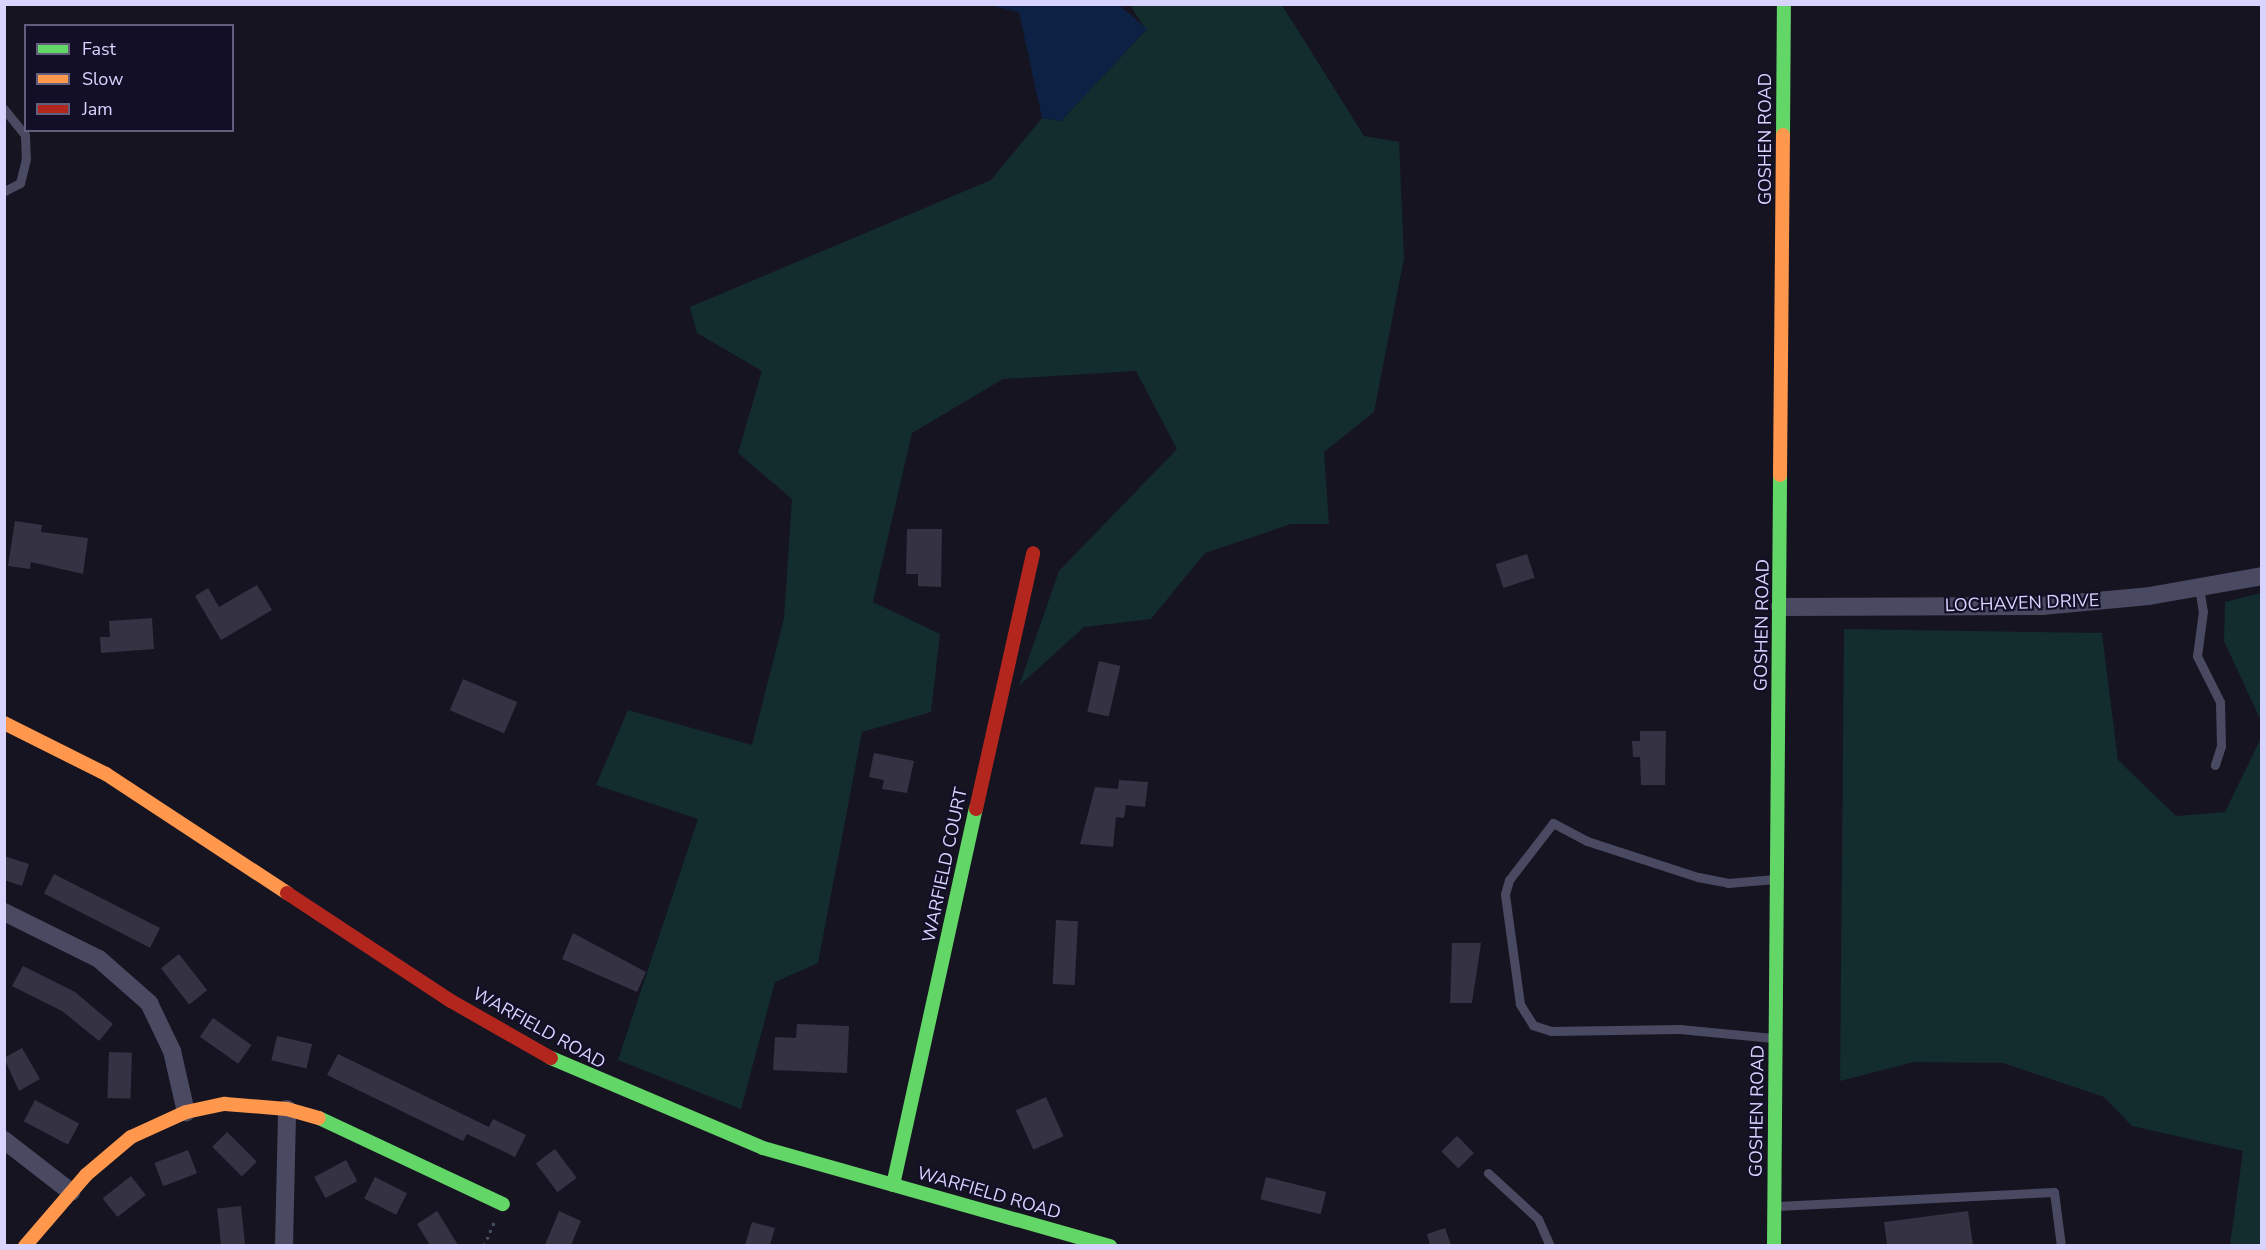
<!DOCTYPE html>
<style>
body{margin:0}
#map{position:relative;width:2266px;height:1250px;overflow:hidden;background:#161421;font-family:"Nunito Sans",sans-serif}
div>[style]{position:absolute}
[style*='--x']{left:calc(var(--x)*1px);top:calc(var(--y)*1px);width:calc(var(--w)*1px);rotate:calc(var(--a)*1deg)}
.green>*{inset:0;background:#132c2d}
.water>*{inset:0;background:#0d2144}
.building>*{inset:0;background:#343243;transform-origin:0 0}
.path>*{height:3px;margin-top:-1.5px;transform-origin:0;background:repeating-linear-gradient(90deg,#44505f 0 3px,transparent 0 7.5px)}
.lane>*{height:9px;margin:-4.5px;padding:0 4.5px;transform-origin:4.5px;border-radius:4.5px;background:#4a4962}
.street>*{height:18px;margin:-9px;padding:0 9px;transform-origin:9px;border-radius:9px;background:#4a4962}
.fast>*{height:14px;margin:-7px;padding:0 7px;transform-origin:7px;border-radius:7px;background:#63d668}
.slow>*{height:14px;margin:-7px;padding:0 7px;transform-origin:7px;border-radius:7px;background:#ff974d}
.jam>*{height:14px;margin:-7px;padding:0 7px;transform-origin:7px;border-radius:7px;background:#b3261e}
span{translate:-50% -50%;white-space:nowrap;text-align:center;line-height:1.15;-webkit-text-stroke:4.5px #130f26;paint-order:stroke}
.street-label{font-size:18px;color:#d9d4ff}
.frame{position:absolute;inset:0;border:6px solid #d9d4ff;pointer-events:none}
.legend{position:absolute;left:24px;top:24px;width:210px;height:108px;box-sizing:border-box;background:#130f26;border:2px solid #625e7d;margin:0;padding:8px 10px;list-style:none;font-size:18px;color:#d9d4ff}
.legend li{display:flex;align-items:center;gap:12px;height:30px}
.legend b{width:30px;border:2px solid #625e7d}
</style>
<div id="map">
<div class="green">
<div style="clip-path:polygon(1130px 5px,1282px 5px,1364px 136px,1399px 142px,1404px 258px,1374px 412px,1324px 452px,1329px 524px,1291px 524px,1205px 553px,1151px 619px,1084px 627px,1019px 686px,1059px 571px,1177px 449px,1136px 371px,1003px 379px,912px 433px,873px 602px,940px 634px,931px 712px,862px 732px,818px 963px,775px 982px,741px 1109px,618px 1060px,698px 819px,596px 785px,628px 710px,752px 745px,784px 618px,792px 499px,738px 453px,762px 371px,697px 333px,690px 307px,991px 180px,1042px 118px,1061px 121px,1146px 30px)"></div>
<div style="clip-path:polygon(2261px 593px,2262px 593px,2261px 721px,2224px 641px,2225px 602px)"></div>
<div style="clip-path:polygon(1844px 629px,2102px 633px,2118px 760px,2176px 816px,2225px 812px,2261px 738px,2261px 1245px,2230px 1245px,2243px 1151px,2132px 1126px,2104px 1097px,2003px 1063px,1914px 1062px,1840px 1081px)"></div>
</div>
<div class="water">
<div style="clip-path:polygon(989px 5px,1119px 5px,1147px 29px,1061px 121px,1042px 118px,1019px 12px)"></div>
</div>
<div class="building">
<div style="clip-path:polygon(15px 521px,42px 525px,41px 532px,88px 538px,83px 574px,31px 562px,30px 569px,8px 566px)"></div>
<div style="clip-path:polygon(907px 529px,942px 529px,941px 587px,918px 586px,918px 574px,906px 574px)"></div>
<div style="left:1527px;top:554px;width:25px;height:33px;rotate:72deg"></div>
<div style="clip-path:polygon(257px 585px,272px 610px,221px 640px,195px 596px,208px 588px,219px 607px)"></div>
<div style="clip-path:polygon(152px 618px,154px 649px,101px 653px,100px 637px,110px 637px,109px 621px)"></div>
<div style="left:1099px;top:661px;width:22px;height:52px;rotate:13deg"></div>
<div style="left:463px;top:679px;width:59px;height:34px;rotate:23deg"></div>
<div style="clip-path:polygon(1640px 731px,1666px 731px,1665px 785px,1641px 785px,1640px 757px,1633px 757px,1632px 741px,1640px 741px)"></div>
<div style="clip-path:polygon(874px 753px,914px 761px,907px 793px,882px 789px,884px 780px,869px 777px)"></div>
<div style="clip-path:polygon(1119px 780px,1148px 782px,1145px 807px,1126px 805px,1124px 818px,1116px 817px,1113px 847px,1080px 844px,1095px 787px,1118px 789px)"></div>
<div style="clip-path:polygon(4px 856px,29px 864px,22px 886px,4px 880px)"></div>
<div style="left:54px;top:874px;width:119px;height:22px;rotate:27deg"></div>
<div style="left:1056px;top:920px;width:22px;height:64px;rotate:3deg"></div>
<div style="clip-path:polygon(573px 933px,646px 972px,637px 992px,562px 959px)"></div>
<div style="clip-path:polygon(1452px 943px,1481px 943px,1472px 1003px,1450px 1003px)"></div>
<div style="left:179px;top:954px;width:46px;height:23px;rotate:52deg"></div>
<div style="clip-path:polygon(23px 966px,75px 992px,113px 1024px,99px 1041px,62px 1011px,12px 986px)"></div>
<div style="left:213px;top:1018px;width:47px;height:23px;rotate:35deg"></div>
<div style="clip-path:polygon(797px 1024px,849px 1026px,847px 1073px,773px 1070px,775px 1037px,796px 1038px)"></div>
<div style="left:277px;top:1036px;width:36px;height:25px;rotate:13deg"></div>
<div style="clip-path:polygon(22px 1048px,40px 1079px,19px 1091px,4px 1058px)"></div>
<div style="left:109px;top:1052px;width:23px;height:46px;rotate:2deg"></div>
<div style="clip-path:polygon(338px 1054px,489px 1127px,493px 1119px,526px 1135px,515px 1157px,467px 1134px,463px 1141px,327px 1075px)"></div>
<div style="left:1046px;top:1097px;width:43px;height:33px;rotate:66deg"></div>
<div style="left:35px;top:1100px;width:50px;height:24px;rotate:28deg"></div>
<div style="left:227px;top:1132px;width:42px;height:21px;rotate:45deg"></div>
<div style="left:1457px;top:1136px;width:24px;height:22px;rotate:45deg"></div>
<div style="left:555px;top:1149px;width:36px;height:24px;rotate:53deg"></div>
<div style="left:188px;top:1150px;width:25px;height:36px;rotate:69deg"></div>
<div style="left:346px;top:1160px;width:24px;height:36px;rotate:62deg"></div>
<div style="left:131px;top:1176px;width:24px;height:36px;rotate:52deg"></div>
<div style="left:375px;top:1177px;width:36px;height:24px;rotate:27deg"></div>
<div style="left:1266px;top:1177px;width:62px;height:23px;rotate:14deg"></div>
<div style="left:241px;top:1206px;width:39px;height:24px;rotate:84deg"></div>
<div style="clip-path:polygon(437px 1211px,458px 1245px,430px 1245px,417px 1224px)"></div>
<div style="clip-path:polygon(559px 1211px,581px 1221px,571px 1245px,545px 1245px)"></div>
<div style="clip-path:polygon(1968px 1211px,1973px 1245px,1887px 1245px,1884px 1222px)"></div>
<div style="clip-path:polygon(752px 1222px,775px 1228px,770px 1245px,745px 1245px)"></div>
<div style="clip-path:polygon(1445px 1228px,1451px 1245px,1430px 1245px,1427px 1234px)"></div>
</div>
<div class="path">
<div style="--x:484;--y:1246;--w:26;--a:-67"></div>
</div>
<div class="lane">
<div style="--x:4;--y:109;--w:33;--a:51"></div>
<div style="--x:25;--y:135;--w:24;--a:88"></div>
<div style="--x:26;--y:159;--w:25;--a:104"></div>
<div style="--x:20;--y:183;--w:18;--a:153"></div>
<div style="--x:2199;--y:587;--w:24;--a:81"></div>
<div style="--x:2203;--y:611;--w:45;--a:97.6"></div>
<div style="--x:2197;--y:656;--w:51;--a:63.4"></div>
<div style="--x:2220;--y:702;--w:44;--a:88.7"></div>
<div style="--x:2221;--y:746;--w:20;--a:108"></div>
<div style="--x:1773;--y:1038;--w:94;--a:-174.5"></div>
<div style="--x:1679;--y:1029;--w:128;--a:179.1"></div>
<div style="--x:1551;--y:1031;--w:19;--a:-162"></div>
<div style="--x:1533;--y:1025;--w:25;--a:-122"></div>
<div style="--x:1520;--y:1004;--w:111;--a:-97.8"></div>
<div style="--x:1505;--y:894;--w:15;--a:-74"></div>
<div style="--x:1509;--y:880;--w:72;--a:-52.3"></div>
<div style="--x:1553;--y:823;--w:38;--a:28"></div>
<div style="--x:1587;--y:841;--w:117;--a:18"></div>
<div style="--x:1698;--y:877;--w:31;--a:11"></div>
<div style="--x:1728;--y:883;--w:47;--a:-4.9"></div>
<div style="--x:1488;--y:1173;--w:68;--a:42.6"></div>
<div style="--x:1538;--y:1219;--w:30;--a:66"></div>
<div style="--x:1776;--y:1206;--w:278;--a:-2.9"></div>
<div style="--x:2054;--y:1192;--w:54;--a:82.6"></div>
</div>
<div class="street">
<div style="--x:1780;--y:607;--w:262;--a:-0.2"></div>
<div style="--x:2042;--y:606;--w:107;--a:-5.3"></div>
<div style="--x:2149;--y:596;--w:115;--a:-10"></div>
<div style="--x:4;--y:912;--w:106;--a:26.3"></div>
<div style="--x:99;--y:959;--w:67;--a:41.3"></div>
<div style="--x:149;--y:1003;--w:53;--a:64.4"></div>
<div style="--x:172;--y:1051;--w:63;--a:77.1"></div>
<div style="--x:4;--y:1140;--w:85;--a:37.8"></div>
<div style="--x:284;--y:1246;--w:137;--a:-88.7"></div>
</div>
<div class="fast">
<div style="--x:1783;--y:135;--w:131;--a:-89.6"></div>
<div style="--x:551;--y:1058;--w:230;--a:23"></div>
<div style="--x:763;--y:1148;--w:361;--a:15.8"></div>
<div style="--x:319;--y:1118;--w:203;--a:25.1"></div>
<div style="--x:893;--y:1185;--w:385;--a:-77.6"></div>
<div style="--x:1774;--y:1246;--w:771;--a:-89.55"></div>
</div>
<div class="slow">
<div style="--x:1780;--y:475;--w:340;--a:-89.5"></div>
<div style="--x:4;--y:723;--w:114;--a:26.6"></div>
<div style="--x:106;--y:774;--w:217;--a:33.3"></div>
<div style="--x:25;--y:1246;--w:94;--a:-49.3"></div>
<div style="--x:86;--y:1175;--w:59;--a:-40.2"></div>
<div style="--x:131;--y:1137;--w:60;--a:-24.4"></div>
<div style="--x:186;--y:1112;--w:40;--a:-12"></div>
<div style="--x:225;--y:1104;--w:62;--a:4.6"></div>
<div style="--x:287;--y:1109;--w:33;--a:16"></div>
</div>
<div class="jam">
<div style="--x:976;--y:809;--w:262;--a:-77.4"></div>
<div style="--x:287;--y:893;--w:196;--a:33.4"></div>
<div style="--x:451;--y:1001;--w:115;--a:29.7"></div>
</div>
<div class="street-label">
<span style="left:1765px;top:139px;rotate:-90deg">GOSHEN ROAD</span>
<span style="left:2022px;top:603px;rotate:-2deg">LOCHAVEN DRIVE</span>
<span style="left:1762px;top:625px;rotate:-89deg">GOSHEN ROAD</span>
<span style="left:945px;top:865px;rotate:-78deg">WARFIELD COURT</span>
<span style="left:539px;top:1028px;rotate:29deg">WARFIELD ROAD</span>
<span style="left:1757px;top:1111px;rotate:-89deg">GOSHEN ROAD</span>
<span style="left:989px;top:1193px;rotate:16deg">WARFIELD ROAD</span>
</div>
<div class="frame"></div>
<ul class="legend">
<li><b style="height:8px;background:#63d668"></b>Fast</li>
<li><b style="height:8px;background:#ff974d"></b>Slow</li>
<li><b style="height:8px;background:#b3261e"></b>Jam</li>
</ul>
</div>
